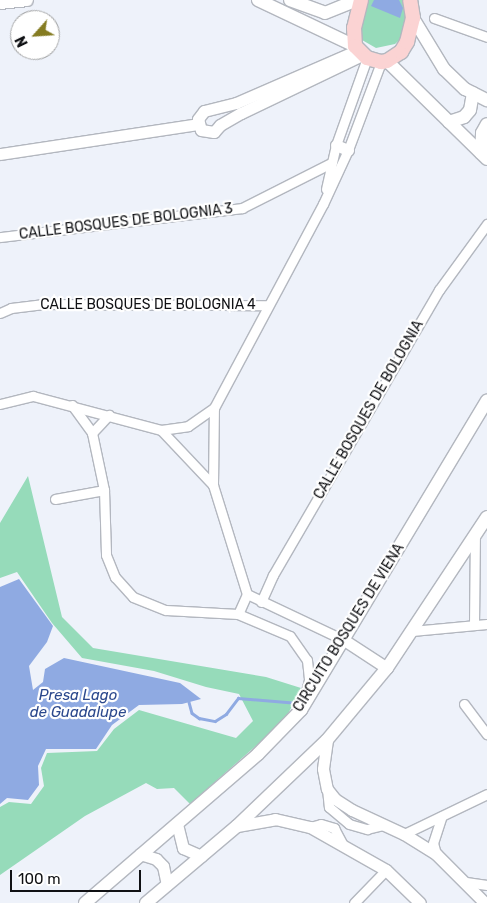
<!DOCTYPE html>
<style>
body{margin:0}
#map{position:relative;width:487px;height:903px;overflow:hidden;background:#eef2fa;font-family:Rubik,sans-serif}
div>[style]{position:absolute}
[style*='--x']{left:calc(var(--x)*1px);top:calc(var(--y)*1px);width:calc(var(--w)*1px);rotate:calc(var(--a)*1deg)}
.green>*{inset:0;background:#96dbba}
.water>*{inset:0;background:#8faae2}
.stream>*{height:2.5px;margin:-1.25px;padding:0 1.25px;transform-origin:1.25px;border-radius:1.25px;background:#8faae2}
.roads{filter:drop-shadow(1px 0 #b3b7bf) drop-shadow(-1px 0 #b3b7bf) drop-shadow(0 1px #b3b7bf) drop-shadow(0 -1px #b3b7bf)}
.minor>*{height:9px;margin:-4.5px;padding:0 4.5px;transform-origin:4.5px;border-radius:4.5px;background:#fff}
.tertiary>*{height:11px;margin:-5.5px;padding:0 5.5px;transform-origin:5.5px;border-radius:5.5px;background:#fff}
.secondary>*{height:12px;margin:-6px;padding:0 6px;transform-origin:6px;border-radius:6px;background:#fff}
.primary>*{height:14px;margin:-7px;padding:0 7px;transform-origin:7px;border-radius:7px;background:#fbd3d3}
span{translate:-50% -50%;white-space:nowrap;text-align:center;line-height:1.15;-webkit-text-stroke:4.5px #fff;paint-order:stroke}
.street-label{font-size:14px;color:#101114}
.water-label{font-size:15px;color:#2c498d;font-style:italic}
.north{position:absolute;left:10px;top:10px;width:50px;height:50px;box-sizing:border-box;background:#fff;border:1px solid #9fa0a1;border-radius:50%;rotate:244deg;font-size:14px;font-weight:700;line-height:20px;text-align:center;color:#101114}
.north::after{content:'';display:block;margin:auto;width:18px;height:22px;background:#857c22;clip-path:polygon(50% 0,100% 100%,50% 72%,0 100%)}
.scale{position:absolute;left:10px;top:870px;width:131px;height:22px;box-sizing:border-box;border:2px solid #101114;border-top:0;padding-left:6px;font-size:15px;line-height:18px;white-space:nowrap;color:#101114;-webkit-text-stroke:4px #fff;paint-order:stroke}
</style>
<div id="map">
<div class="green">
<div style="clip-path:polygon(367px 0,408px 0,403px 37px,395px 44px,376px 48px,362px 40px,360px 34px)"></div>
<div style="clip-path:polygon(28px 476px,62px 617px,93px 648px,266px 677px,301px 688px,285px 720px,190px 804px,174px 788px,157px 789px,146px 783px,85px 816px,0 875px,0 807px,9px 802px,31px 804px,44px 786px,41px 768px,47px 753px,97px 751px,114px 729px,139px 710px,236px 738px,253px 721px,239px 694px,206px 687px,154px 671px,82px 658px,52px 623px,17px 572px,0 578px,0 523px)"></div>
</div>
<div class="water">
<div style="clip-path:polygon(374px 0,399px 0,403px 8px,400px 18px,371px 6px)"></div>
<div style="clip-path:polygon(19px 579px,53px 626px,47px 642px,29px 666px,33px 690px,43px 682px,45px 669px,64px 658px,180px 683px,201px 699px,182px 704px,139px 705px,112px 725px,96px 749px,46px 749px,38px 766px,39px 785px,28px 800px,7px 798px,0 804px,0 587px)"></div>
</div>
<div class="stream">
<div style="--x:189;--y:702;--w:11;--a:75"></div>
<div style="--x:192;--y:713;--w:9;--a:36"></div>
<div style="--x:199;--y:718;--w:16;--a:11"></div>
<div style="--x:215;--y:721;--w:13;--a:-32"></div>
<div style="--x:226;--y:714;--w:20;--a:-53"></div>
<div style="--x:238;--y:698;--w:60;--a:4.8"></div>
</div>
<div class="roads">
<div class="minor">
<div style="--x:434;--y:18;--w:56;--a:19.7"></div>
<div style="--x:326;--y:189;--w:45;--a:-77.2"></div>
<div style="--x:336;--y:145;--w:92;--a:-70.4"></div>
<div style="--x:0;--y:237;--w:244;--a:-6.8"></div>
<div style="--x:242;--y:208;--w:100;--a:-26.8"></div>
<div style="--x:0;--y:313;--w:12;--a:-24"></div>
<div style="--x:11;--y:308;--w:31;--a:-7"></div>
<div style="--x:42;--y:304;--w:224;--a:0.3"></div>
<div style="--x:0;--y:404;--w:34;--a:-14"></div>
<div style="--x:33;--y:396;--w:132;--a:14.9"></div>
<div style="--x:161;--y:430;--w:27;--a:-8"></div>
<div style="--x:188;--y:426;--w:32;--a:-35"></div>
<div style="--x:214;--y:408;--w:231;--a:-61.9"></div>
<div style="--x:323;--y:204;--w:60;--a:-65.2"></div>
<div style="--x:348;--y:150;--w:94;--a:-69.4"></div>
<div style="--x:72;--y:405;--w:34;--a:54"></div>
<div style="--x:92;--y:433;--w:58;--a:78.1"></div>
<div style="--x:104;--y:490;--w:65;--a:88.2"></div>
<div style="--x:106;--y:555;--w:24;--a:68"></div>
<div style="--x:115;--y:577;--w:27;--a:48"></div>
<div style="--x:133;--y:597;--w:35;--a:22"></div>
<div style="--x:166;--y:610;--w:72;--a:3.2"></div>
<div style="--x:238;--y:614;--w:56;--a:22.9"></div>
<div style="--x:290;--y:636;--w:29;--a:55"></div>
<div style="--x:307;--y:660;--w:20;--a:84"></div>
<div style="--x:309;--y:680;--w:20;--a:105"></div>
<div style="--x:161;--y:430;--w:76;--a:46.6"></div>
<div style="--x:213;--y:485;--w:114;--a:72.7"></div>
<div style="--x:247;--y:594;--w:22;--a:114"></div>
<div style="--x:92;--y:433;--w:25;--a:-47"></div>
<div style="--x:213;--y:485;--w:77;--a:-89.3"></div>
<div style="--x:55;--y:499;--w:50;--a:-10.4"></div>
<div style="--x:247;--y:594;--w:107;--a:25.4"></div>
<div style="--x:261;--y:602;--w:30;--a:-66"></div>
<div style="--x:273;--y:575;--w:330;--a:-59.8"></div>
<div style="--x:439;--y:290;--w:82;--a:-54"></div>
<div style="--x:474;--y:625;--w:89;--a:-89.4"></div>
<div style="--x:412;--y:631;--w:75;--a:-5.3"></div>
<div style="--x:464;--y:704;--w:38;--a:53"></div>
<div style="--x:327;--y:789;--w:18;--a:84"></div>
<div style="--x:329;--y:807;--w:26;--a:40"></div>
<div style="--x:349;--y:824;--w:19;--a:16"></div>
<div style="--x:367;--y:829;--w:16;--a:-14"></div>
<div style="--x:310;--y:827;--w:11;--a:-15"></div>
<div style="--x:321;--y:824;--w:14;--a:17"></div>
<div style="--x:334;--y:828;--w:19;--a:62"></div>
<div style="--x:404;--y:834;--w:92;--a:-25.7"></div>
<div style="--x:436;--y:854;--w:11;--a:-105"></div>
<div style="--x:433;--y:843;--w:28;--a:-72"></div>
<div style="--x:466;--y:882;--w:21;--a:8"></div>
<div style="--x:354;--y:903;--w:46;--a:-45.9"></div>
</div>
<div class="tertiary">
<div style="--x:358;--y:50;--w:133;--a:156.5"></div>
<div style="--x:236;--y:103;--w:33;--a:166"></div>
<div style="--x:204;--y:111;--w:10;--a:127"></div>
<div style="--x:198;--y:119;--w:11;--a:75"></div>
<div style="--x:201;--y:130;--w:13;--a:9"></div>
<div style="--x:214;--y:132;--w:9;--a:-49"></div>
<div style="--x:220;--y:125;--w:24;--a:-30"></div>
<div style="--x:241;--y:113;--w:134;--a:-25.6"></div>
<div style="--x:336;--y:145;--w:13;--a:23"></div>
<div style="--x:0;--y:154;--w:201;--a:-8.6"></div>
<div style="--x:344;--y:640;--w:51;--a:33.1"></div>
<div style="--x:327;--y:740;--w:29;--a:98"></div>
<div style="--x:323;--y:769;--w:20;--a:79"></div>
<div style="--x:327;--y:789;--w:13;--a:51"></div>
<div style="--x:335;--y:799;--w:20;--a:33"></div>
<div style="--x:352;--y:810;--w:57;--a:24.8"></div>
<div style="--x:404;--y:834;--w:38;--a:32"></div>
<div style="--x:436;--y:854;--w:69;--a:45"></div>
<div style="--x:177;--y:824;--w:25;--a:76"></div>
<div style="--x:183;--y:848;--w:20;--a:24"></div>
<div style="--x:237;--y:826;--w:39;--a:-10"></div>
<div style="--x:275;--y:819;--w:36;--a:13"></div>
<div style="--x:310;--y:827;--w:87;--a:29.5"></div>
<div style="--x:386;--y:870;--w:47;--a:44.1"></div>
<div style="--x:140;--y:854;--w:17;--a:17"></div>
<div style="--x:156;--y:859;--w:10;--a:45"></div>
<div style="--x:163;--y:866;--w:19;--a:78"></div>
</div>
<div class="secondary">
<div style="--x:258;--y:0;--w:107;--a:25.4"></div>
<div style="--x:290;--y:0;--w:37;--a:20"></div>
<div style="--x:325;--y:13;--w:35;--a:-22"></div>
<div style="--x:0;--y:3;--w:27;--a:-6"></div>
<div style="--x:413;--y:18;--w:60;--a:58.7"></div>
<div style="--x:444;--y:69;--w:29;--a:44"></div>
<div style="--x:465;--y:89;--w:25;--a:27"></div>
<div style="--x:387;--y:61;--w:140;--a:44.4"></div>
<div style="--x:449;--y:122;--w:16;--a:-18"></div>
<div style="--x:464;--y:117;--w:9;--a:-49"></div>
<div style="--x:470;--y:110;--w:17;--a:-80"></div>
<div style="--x:481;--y:153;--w:20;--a:-87"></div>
<div style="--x:482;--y:133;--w:10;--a:-61"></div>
<div style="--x:85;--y:903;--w:228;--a:-40.7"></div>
<div style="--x:258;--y:754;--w:62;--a:-45.7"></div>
<div style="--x:301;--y:710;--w:361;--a:-59"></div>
<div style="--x:146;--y:903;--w:119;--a:-40.2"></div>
<div style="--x:237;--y:826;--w:124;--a:-43.7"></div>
<div style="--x:327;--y:740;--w:94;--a:-50.2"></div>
<div style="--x:387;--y:668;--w:181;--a:-56.5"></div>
</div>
<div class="primary">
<div style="--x:361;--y:0;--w:29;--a:104"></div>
<div style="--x:354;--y:28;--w:18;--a:87"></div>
<div style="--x:355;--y:46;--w:17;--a:45"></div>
<div style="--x:367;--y:58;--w:15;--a:16"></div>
<div style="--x:381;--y:62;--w:6;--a:-9"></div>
<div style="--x:387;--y:61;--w:17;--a:-33"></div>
<div style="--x:401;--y:52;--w:12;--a:-59"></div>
<div style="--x:407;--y:42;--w:25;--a:-76"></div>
<div style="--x:413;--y:18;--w:18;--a:-99"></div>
</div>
</div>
<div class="street-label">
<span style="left:126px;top:222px;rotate:-7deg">CALLE BOSQUES DE BOLOGNIA 3</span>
<span style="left:148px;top:305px">CALLE BOSQUES DE BOLOGNIA 4</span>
<span style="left:369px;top:410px;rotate:-60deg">CALLE BOSQUES DE BOLOGNIA</span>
<span style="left:349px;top:628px;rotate:-58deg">CIRCUITO BOSQUES DE VIENA</span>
</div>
<div class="water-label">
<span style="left:78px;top:704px">Presa Lago<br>de Guadalupe</span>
</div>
<div class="north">N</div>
<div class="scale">100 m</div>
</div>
